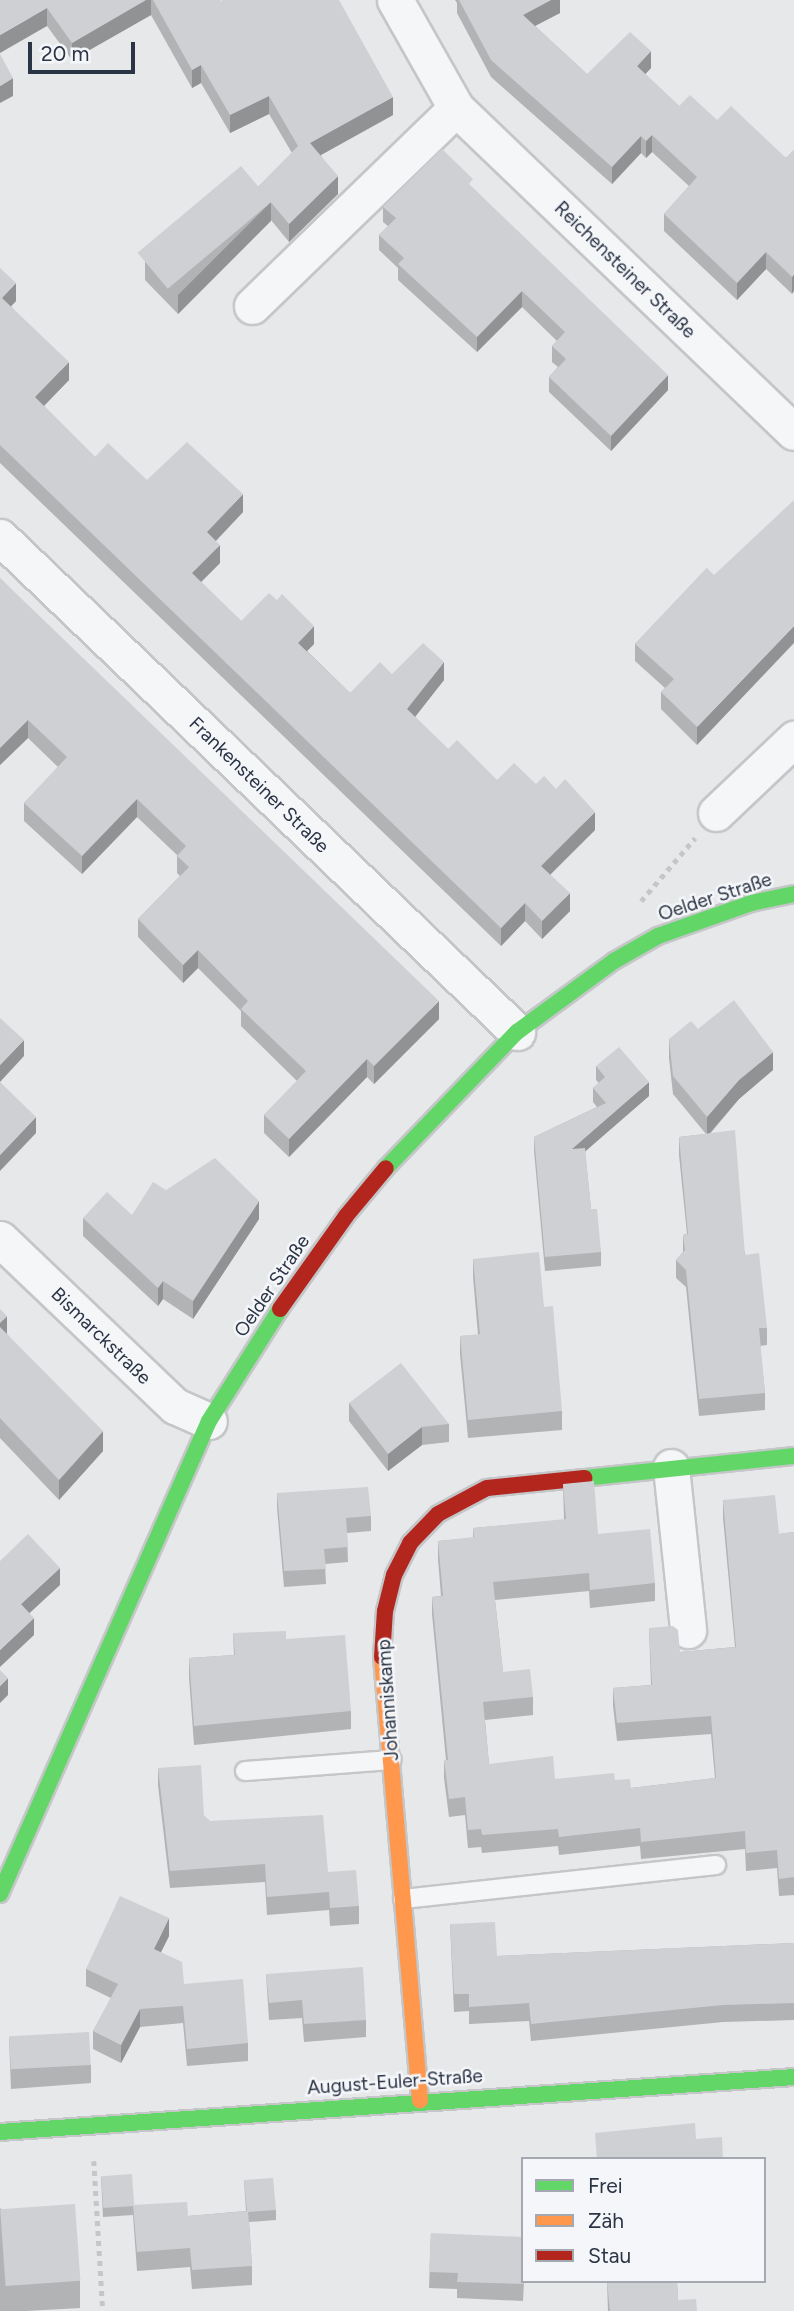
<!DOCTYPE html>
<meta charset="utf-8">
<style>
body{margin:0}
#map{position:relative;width:794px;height:2311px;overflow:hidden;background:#e6e8ea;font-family:Figtree,sans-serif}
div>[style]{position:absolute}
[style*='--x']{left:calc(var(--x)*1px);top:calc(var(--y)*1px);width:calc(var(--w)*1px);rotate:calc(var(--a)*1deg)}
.path>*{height:4.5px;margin-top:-2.25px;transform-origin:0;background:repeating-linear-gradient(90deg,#c5c6ca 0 5px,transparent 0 10px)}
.roads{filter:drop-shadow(2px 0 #c4c6c8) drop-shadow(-2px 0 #c4c6c8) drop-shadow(0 2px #c4c6c8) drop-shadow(0 -2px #c4c6c8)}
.lane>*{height:18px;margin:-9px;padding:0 9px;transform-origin:9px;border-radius:9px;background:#f5f6f7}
.street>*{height:35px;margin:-17.5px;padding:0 17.5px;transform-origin:17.5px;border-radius:17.5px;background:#f5f6f7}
.fast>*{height:16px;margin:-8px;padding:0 8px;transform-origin:8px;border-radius:8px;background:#63d668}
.slow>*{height:16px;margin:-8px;padding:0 8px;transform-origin:8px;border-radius:8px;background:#ff974d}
.jam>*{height:16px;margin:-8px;padding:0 8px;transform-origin:8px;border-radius:8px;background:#b3261e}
.wall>*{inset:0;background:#b1b3b5}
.shaded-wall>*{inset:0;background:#909294}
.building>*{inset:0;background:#ced0d3;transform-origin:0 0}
span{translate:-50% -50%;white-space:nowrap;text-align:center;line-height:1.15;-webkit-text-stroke:5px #f4f6f9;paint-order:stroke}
.street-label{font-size:19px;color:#2b3445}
.legend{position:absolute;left:521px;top:2157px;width:245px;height:126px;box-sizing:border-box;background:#f4f6f9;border:2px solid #a4a8b1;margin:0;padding:9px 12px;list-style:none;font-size:21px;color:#2b3445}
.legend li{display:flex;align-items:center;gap:14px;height:35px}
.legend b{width:35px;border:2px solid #a4a8b1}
.scale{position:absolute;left:28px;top:42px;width:107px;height:32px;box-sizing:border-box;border:4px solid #2b3445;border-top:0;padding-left:9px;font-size:21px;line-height:24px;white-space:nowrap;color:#2b3445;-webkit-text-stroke:5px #f4f6f9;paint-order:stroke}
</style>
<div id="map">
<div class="path">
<div style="--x:641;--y:901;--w:83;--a:-49.4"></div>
<div style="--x:94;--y:2161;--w:150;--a:86.6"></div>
</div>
<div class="roads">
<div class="lane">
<div style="--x:245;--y:1771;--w:147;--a:-4.3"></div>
<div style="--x:403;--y:1899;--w:315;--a:-6.2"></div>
</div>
<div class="street">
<div style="--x:395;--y:0;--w:124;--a:60.5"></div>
<div style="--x:456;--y:108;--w:468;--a:43.8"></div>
<div style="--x:252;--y:306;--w:284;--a:-44.1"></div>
<div style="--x:0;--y:537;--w:716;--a:43.75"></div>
<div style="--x:716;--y:813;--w:108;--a:-43.5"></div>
<div style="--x:0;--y:1239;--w:242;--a:43.7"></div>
<div style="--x:175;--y:1406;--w:37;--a:24"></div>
<div style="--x:671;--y:1467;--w:164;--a:84"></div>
</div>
<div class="fast">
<div style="--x:386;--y:1168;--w:189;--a:-46.1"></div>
<div style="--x:517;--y:1032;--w:120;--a:-36.2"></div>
<div style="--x:614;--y:961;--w:51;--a:-29.6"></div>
<div style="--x:658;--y:936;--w:99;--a:-19.5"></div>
<div style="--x:751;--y:903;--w:44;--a:-11.8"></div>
<div style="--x:584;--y:1478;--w:211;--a:-6"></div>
<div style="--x:0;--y:1894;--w:517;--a:-66.16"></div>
<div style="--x:209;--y:1421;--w:133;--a:-57.6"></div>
<div style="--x:0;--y:2132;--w:796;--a:-3.96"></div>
</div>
<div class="slow">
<div style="--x:382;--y:1657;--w:445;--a:85.1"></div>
</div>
<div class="jam">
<div style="--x:280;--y:1309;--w:114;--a:-54.6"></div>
<div style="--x:346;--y:1216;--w:62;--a:-50.2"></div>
<div style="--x:382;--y:1657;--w:46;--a:-86.3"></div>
<div style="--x:385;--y:1611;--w:37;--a:-76"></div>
<div style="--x:394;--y:1575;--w:36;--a:-63"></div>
<div style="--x:410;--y:1543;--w:40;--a:-46"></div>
<div style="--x:438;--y:1514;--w:55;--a:-28"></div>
<div style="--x:487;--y:1488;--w:98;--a:-5.9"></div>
</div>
</div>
<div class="wall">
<div style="clip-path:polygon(0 0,219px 0,393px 115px,321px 155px,338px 194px,289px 242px,271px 220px,178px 314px,145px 280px,145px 261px,258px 187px,292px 153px,269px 114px,230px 133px,201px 83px,192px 88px,151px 15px,72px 60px,47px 26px)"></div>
<div style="clip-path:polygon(455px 0,560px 0,560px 13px,535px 26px,587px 74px,651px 68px,645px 74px,679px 106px,717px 120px,786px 158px,794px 150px,792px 294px,766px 269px,737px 300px,664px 231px,664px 214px,689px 186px,652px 152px,646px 158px,641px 153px,612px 184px,491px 77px,457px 13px,457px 3px)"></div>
<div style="clip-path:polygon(473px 188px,668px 390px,611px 451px,549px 392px,549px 377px,558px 367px,552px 362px,552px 346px,557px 341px,522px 307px,477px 352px,398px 280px,398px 268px,379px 250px,379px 235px,388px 226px,383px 222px,383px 207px)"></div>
<div style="clip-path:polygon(0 268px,16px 301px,11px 306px,69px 380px,44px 406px,95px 457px,147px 480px,243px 512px,216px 541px,220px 563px,201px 582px,241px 621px,314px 644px,307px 651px,350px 693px,392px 674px,444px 680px,415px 717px,448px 749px,497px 780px,536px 784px,595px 830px,550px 874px,570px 911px,542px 939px,525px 921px,501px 946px,0 463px)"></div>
<div style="clip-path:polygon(707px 568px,697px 745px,661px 709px,661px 692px,665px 688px,635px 661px,635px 644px)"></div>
<div style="clip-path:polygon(0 578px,439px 1019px,374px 1084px,367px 1077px,289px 1157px,264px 1133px,264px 1115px,297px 1081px,241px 1026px,241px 1011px,198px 968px,183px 983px,138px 937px,138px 919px,180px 876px,177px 873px,177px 855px,137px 817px,82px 874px,24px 821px,24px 803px,58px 767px,28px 738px,0 765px)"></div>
<div style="clip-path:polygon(698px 1029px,773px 1070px,739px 1099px,710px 1134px,767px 1328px,767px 1345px,760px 1346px,765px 1393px,765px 1410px,699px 1416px,686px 1287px,676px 1278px,676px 1260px,683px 1252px,683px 1235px,687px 1234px,679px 1155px,679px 1137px,706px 1134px,673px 1094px,669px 1058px,669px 1039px)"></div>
<div style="clip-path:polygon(596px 1066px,649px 1096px,585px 1151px,591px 1209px,601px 1252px,601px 1266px,545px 1271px,534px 1151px,534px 1137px,597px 1107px,593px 1102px,593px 1088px,599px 1083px,596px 1080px)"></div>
<div style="clip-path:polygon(166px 1190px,259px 1219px,193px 1319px,163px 1299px,158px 1306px,83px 1236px,83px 1218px,132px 1215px)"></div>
<div style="clip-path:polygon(473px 1259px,562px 1411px,562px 1430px,468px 1438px,460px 1354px,460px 1336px,478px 1335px,473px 1277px)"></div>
<div style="clip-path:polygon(0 1309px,7px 1334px,103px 1451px,59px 1500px,0 1438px)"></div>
<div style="clip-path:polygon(349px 1403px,449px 1424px,449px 1442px,422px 1445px,388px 1471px,349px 1421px)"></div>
<div style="clip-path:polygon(563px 1484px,598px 1534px,655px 1583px,655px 1601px,590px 1608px,589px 1591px,495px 1600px,503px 1672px,533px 1697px,533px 1715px,485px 1720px,489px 1764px,555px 1779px,615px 1780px,631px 1788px,715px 1778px,711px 1734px,617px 1741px,613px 1706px,613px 1688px,651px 1685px,649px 1628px,680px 1652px,735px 1647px,723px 1518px,723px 1500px,779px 1534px,794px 1532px,794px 1895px,779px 1896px,777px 1868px,746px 1871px,745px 1849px,641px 1859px,640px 1846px,559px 1855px,558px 1846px,482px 1853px,481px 1847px,468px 1848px,465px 1815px,449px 1817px,444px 1778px,444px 1760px,446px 1760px,432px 1614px,432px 1597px,441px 1596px,438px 1559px,438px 1541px,473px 1538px,473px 1528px,564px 1520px)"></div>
<div style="clip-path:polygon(277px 1493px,371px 1516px,371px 1531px,347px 1533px,348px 1562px,325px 1564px,326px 1584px,284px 1587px,277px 1508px)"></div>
<div style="clip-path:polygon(233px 1633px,286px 1639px,351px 1711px,351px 1729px,194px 1745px,189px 1677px,189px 1658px,234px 1655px)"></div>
<div style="clip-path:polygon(158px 1768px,204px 1816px,210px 1821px,328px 1872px,359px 1906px,359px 1924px,330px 1926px,329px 1910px,267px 1915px,265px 1882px,170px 1888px,158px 1785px)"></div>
<div style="clip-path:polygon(450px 1924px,497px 1956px,794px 1943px,794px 2020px,723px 2022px,531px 2041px,529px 2021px,469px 2024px,469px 2011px,454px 2012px)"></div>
<div style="clip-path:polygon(169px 1936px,161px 1952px,184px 1984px,248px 2043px,248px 2061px,187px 2066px,183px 2023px,140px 2027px,121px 2063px,93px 2049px,93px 2031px,111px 1998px,86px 1986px,86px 1969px)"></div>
<div style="clip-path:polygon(266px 1974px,366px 2020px,366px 2037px,304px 2042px,302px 2018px,269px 2020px)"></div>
<div style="clip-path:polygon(9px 2038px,91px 2065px,91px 2083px,11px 2089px)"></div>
<div style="clip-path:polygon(101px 2176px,134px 2205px,188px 2216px,246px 2211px,244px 2180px,276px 2210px,276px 2220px,249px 2222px,252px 2266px,252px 2285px,192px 2289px,190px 2267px,137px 2271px,133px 2215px,103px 2217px)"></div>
<div style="clip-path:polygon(0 2208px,80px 2281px,80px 2308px,26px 2311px,0 2311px)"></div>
<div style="clip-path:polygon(431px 2233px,524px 2281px,523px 2301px,457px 2298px,457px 2289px,429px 2288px)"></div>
<div style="clip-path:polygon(607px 2281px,677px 2281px,678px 2300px,697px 2311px,608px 2311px)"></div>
</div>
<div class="shaded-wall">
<div style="clip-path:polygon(146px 0,151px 0,151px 15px,72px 60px,72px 43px)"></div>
<div style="clip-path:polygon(551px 0,560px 0,560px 13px,523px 32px,523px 15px)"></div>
<div style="clip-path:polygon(47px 8px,47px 26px,0 53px,0 35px)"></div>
<div style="clip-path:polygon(651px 51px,651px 68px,637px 83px,637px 66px)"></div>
<div style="clip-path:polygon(201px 65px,201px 83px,192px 88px,192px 70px)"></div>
<div style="clip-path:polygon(13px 78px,13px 96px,0 103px,0 86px)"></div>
<div style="clip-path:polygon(269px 96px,269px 114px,230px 133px,230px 115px)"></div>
<div style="clip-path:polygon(393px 97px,393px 115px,310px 161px,310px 143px)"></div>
<div style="clip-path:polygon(652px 135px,652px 152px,646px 158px,646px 141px)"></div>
<div style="clip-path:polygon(641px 136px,641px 153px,612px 184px,612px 167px)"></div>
<div style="clip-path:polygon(338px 176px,338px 194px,289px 242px,289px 224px)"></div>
<div style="clip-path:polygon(271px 202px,271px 221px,178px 314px,178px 295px)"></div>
<div style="clip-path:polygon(766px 252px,766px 269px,737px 300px,737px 283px)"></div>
<div style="clip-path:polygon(794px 274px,794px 291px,792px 294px,792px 277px)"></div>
<div style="clip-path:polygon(16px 283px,16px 301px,2px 316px,2px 298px)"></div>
<div style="clip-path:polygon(522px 291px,522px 307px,477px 352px,477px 337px)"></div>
<div style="clip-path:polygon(69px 362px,69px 380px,35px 415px,35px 397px)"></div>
<div style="clip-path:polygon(668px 375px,668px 390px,611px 451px,611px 436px)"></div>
<div style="clip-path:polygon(243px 494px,243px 512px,207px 550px,207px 532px)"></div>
<div style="clip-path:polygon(220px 545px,220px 563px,192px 591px,192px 573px)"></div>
<div style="clip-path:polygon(314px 626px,314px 644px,298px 660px,298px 643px)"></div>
<div style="clip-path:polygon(794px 626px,794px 643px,697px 745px,697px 727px)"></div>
<div style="clip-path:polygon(444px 662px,444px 680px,407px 727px,407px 709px)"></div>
<div style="clip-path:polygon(28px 720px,28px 738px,0 765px,0 748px)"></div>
<div style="clip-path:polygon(137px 799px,137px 817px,82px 874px,82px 856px)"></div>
<div style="clip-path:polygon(595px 812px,595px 830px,541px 884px,541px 866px)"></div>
<div style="clip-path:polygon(570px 893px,570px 911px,542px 939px,542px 921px)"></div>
<div style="clip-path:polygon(525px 903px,525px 921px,501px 946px,501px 928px)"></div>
<div style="clip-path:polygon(198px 950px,198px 968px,183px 983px,183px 965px)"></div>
<div style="clip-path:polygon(439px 1001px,439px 1019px,374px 1084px,374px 1066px)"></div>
<div style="clip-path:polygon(24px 1040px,24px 1056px,0 1082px,0 1065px)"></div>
<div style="clip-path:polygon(773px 1052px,773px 1070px,739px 1099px,707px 1136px,707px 1117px,739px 1080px)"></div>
<div style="clip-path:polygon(367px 1059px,367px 1077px,289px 1157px,289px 1139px)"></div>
<div style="clip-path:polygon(649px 1082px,649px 1096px,572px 1163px,572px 1149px)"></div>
<div style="clip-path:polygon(36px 1117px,36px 1133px,0 1171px,0 1155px)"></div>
<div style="clip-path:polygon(259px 1201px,259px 1219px,193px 1319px,193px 1301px)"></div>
<div style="clip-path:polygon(163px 1281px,163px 1299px,158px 1306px,158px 1288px)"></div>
<div style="clip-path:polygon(7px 1316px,7px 1336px,0 1343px,0 1323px)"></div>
<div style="clip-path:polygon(422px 1427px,422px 1445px,388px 1471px,388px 1454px)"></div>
<div style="clip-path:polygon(103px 1431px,103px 1451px,59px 1500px,59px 1480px)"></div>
<div style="clip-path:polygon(60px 1568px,60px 1585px,21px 1621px,21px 1604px)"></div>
<div style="clip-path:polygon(34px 1618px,34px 1635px,0 1667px,0 1650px)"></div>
<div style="clip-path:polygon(8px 1678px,8px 1695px,0 1703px,0 1686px)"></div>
<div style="clip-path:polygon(169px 1918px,169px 1936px,154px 1966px,154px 1949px)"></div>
<div style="clip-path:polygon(140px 2009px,140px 2027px,121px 2063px,121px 2045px)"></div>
</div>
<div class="building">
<div style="clip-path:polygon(0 0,146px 0,72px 43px,47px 8px,0 35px)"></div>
<div style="clip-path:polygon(153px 0,219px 0,220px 1px,223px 0,339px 0,393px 97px,310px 143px,338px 176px,289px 224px,258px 187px,298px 146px,269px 96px,230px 115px,201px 65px,192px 70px)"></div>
<div style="clip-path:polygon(459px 0,551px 0,523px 15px,587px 74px,630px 32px,651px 51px,637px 66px,679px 106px,690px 95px,717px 120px,731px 106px,786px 158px,794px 150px,794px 274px,792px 277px,766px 252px,737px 283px,664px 214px,697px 177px,652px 135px,646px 141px,641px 136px,612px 167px,491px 60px)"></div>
<div style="clip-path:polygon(0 54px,13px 78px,0 86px)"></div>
<div style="clip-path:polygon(442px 149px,473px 179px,469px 184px,668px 375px,611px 436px,549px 377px,566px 359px,552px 346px,565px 332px,522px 291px,477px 337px,398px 264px,404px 258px,379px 235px,396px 218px,383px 207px)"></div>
<div style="left:241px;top:166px;width:47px;height:135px;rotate:50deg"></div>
<div style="clip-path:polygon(0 268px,16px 283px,2px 298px,69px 362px,35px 397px,95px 457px,108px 443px,147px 480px,187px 442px,243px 494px,207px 532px,220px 545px,192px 573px,241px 621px,269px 593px,277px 600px,282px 594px,314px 626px,298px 643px,350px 693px,380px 662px,392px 674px,423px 643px,444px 662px,407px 709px,448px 749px,457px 740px,497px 780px,514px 763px,536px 784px,544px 776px,556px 789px,565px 779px,595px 812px,541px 866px,570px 893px,542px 921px,525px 903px,501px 928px,0 445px)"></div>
<div style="clip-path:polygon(794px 500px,794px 626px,697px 727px,661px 692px,674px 679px,635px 644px,707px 568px,714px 575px)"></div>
<div style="clip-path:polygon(0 578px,439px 1001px,374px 1066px,367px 1059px,289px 1139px,264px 1115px,306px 1071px,241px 1009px,248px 1001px,198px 950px,183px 965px,138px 919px,189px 867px,177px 856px,186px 846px,137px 799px,82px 856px,24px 803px,67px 757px,28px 720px,0 748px)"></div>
<div style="clip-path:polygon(734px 1000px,773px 1052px,739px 1080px,707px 1117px,673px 1076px,669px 1039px,691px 1021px,698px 1029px)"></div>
<div style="clip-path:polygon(0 1018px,24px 1040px,0 1065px)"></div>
<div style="clip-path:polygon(619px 1047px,649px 1082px,572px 1149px,585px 1148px,591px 1209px,597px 1209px,601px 1252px,545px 1257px,534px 1137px,606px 1103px,593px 1088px,605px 1077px,596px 1066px)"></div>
<div style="clip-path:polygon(0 1082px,36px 1117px,0 1155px)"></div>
<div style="clip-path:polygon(735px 1130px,745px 1255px,759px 1253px,767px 1328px,759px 1328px,765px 1393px,699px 1399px,686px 1270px,676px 1260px,685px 1250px,683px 1235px,688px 1234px,679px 1137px)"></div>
<div style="clip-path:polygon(215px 1158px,259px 1201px,193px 1301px,163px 1281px,158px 1288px,83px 1218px,107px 1192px,132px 1215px,153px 1182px,166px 1190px)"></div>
<div style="clip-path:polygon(539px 1252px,544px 1307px,553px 1306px,562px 1411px,468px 1420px,460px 1336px,480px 1334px,473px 1259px)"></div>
<div style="clip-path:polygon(0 1309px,7px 1316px,0 1323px)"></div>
<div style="clip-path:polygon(0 1327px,103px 1431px,59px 1480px,0 1418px)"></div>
<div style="clip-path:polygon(401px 1363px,449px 1424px,422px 1427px,388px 1454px,349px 1403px)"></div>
<div style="clip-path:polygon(594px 1481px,598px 1534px,650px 1529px,655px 1583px,590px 1590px,589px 1573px,493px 1582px,503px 1672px,530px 1669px,533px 1697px,483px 1702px,489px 1764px,553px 1756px,555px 1779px,614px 1773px,615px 1780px,630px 1779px,631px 1788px,716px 1778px,711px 1716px,617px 1723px,613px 1688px,652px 1685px,649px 1628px,673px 1626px,678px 1630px,680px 1652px,736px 1647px,723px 1500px,775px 1495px,779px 1534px,794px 1532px,794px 1877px,779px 1879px,777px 1850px,746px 1853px,745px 1831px,641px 1842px,640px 1828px,559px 1837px,558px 1829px,482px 1835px,481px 1829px,468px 1830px,465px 1797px,449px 1799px,444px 1760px,448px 1760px,432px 1597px,443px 1596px,438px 1541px,474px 1537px,473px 1528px,566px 1519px,563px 1484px)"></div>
<div style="clip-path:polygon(368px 1487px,371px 1516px,346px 1518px,348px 1547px,324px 1549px,326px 1569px,284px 1571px,277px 1493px)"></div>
<div style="clip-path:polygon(28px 1534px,60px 1568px,21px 1604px,34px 1618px,0 1650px,0 1561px)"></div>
<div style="clip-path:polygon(286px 1631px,286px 1639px,345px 1635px,351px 1711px,194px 1726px,189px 1658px,235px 1655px,233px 1633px)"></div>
<div style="clip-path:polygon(0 1670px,8px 1678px,0 1686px)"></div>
<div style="clip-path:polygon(201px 1765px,204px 1816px,210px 1821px,323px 1815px,328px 1872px,356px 1870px,359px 1906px,330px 1908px,329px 1892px,267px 1897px,265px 1864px,170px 1871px,158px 1768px)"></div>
<div style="clip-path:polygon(120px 1896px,169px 1918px,154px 1949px,182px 1962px,184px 1984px,243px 1979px,248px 2043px,187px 2049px,183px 2006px,140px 2009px,121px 2045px,93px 2031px,118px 1984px,86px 1969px)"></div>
<div style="clip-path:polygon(495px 1922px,497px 1956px,794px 1943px,794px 2003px,723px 2005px,531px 2024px,529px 2003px,469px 2007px,469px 1994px,454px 1994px,450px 1924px)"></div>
<div style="clip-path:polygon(363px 1967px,366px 2020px,304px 2024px,302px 2000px,269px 2003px,266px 1974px)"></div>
<div style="left:89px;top:2032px;width:33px;height:80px;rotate:87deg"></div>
<div style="clip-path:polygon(695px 2123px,696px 2139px,722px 2137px,723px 2159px,597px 2159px,595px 2133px)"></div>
<div style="left:132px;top:2174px;width:32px;height:31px;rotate:86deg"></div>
<div style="clip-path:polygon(273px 2178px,276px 2210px,248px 2212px,247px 2211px,244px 2180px)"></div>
<div style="clip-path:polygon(187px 2202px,188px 2216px,248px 2211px,252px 2266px,192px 2270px,190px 2248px,137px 2252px,133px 2205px)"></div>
<div style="left:75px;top:2204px;width:77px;height:75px;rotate:86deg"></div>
<div style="clip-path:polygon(431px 2233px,523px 2237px,523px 2284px,457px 2282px,458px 2273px,429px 2272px)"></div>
<div style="clip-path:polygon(607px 2281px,677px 2281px,678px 2300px,696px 2299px,697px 2311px,610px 2311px)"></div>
</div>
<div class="street-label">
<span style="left:625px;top:270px;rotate:44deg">Reichensteiner Straße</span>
<span style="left:259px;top:785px;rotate:44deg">Frankensteiner Straße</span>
<span style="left:715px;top:897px;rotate:-18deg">Oelder Straße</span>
<span style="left:272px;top:1286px;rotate:-56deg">Oelder Straße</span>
<span style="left:101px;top:1336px;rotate:44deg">Bismarckstraße</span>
<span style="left:388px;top:1700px;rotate:-94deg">Johanniskamp</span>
<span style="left:395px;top:2082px;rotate:-4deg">August-Euler-Straße</span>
</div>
<ul class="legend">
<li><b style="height:9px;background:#63d668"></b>Frei</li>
<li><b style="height:9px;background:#ff974d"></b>Zäh</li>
<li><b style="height:9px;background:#b3261e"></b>Stau</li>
</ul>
<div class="scale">20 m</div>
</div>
